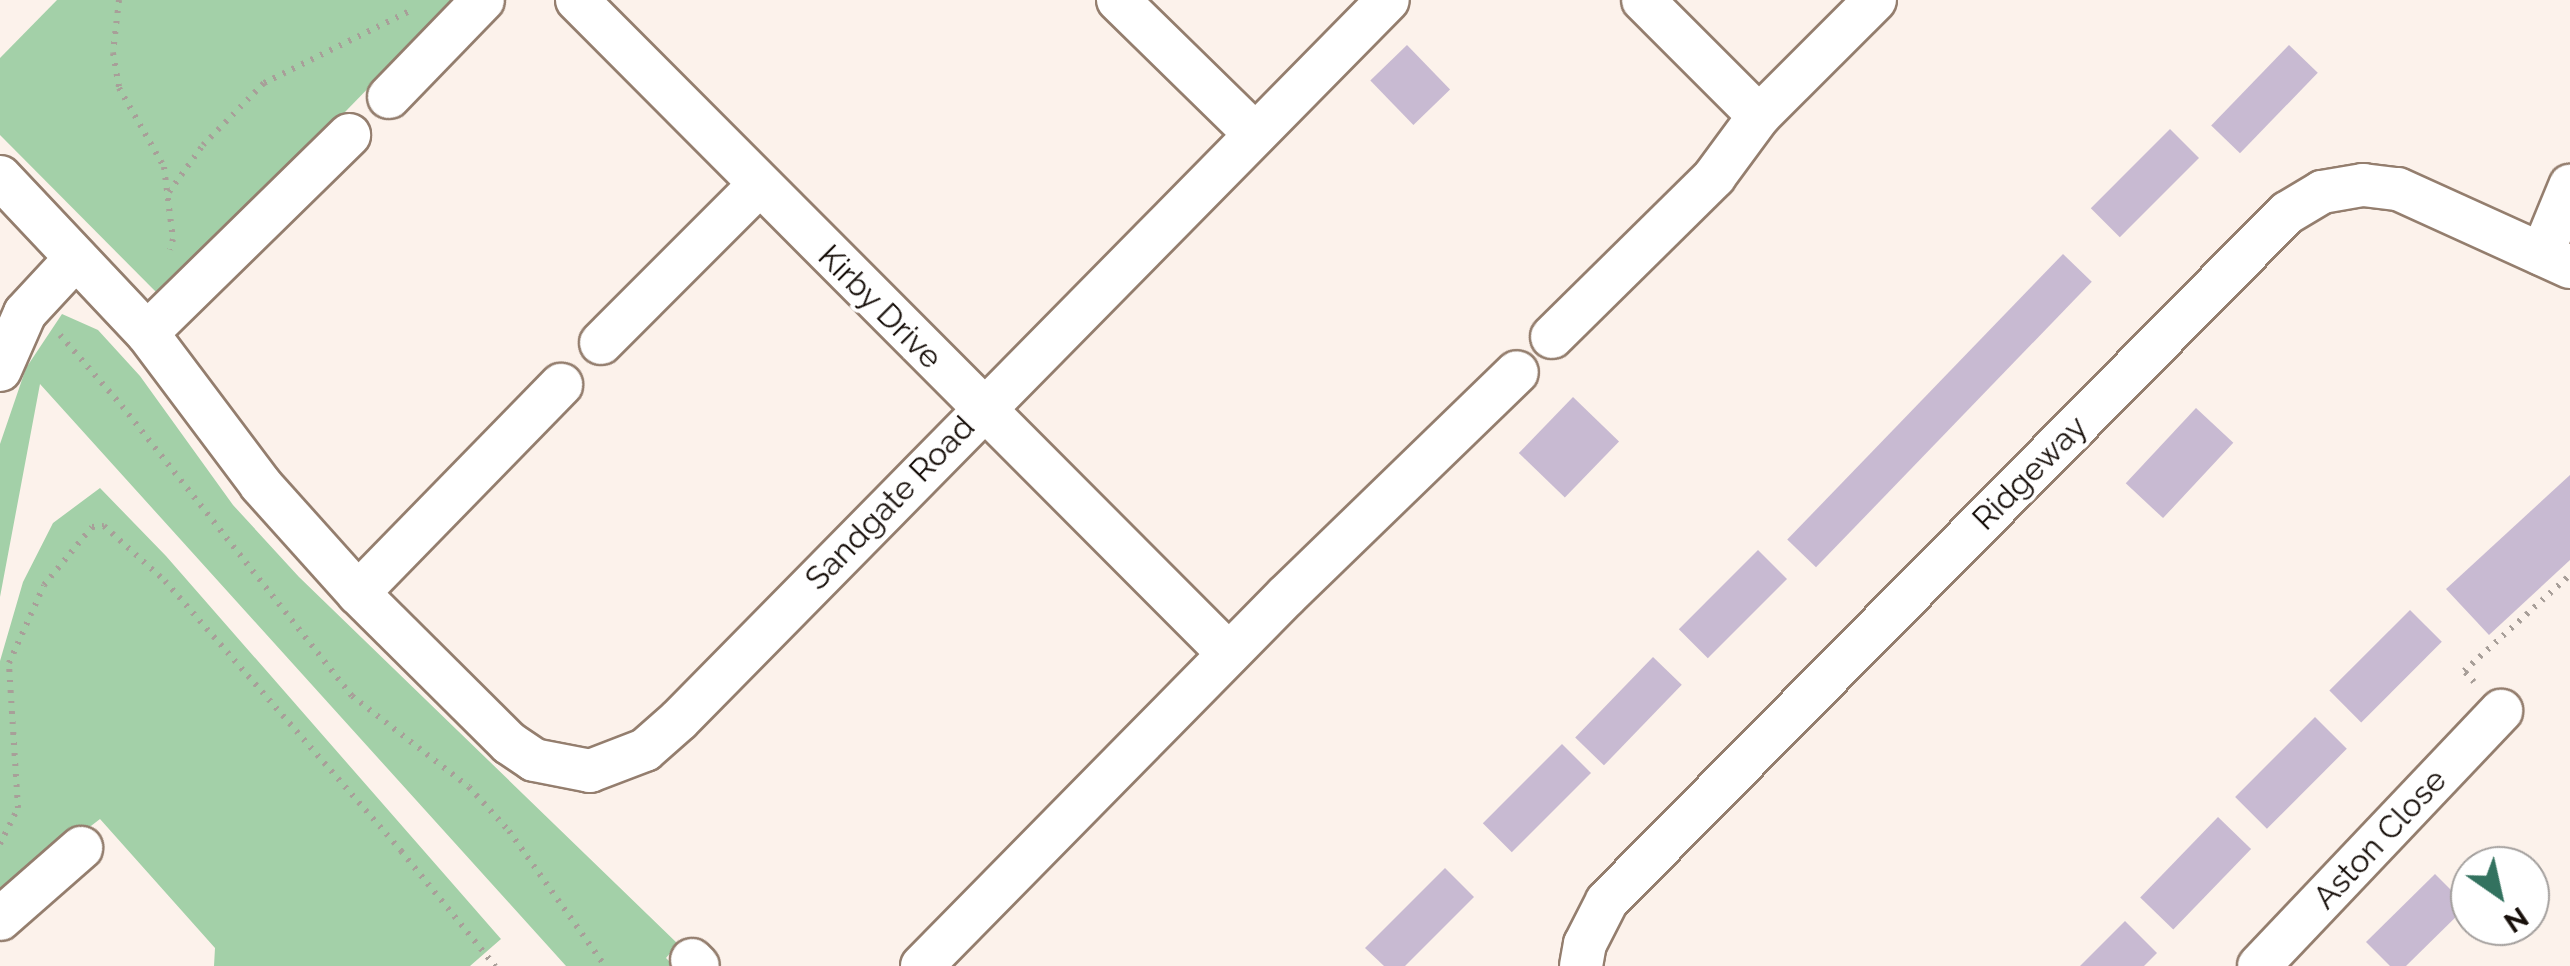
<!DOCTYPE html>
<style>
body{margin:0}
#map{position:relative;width:2570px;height:966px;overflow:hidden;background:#fcf2eb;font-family:Raleway,sans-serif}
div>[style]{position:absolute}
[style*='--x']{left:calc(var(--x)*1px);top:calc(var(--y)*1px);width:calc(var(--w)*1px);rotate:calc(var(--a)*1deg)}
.green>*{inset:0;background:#a3d0a8}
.building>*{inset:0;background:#c8bad2;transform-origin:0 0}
.path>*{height:6px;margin-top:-3px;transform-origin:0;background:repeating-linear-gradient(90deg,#a89f99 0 2.5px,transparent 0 10.5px)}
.roads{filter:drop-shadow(2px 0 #947e6e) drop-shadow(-2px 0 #947e6e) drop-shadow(0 2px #947e6e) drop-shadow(0 -2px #947e6e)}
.minor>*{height:42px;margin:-21px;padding:0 21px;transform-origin:21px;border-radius:21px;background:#fff}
span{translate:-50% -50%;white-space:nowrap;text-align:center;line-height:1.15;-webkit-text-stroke:8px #fff;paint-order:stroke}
.street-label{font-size:32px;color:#18100b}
.north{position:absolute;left:2450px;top:846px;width:100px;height:100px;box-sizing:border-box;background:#fff;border:2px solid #a39f9d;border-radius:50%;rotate:146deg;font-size:28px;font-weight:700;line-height:40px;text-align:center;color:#18100b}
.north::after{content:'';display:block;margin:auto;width:35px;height:45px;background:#33725f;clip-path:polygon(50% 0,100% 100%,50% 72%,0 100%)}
</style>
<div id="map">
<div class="green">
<div style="clip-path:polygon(57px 0,454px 0,163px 299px,0 135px,0 58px)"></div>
<div style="clip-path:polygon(62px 314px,98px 330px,140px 376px,233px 505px,299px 577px,678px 944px,666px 958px,674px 966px,566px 966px,40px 384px,0 597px,0 444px,26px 368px)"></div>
<div style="clip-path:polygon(100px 488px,166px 556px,501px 939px,470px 966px,214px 966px,215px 948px,100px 819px,0 896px,0 661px,23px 582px,53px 523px)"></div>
</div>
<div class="building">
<div style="left:1407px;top:45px;width:62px;height:51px;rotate:46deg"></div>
<div style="left:2289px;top:45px;width:40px;height:112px;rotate:44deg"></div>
<div style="left:2170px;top:129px;width:41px;height:112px;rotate:45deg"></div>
<div style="left:2063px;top:254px;width:40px;height:397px;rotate:44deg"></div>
<div style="left:1573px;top:397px;width:64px;height:78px;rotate:44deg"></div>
<div style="left:2196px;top:408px;width:51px;height:103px;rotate:43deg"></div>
<div style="clip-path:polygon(2570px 475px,2570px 560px,2489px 635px,2446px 589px)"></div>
<div style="left:1758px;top:550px;width:41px;height:112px;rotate:45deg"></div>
<div style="left:2410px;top:610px;width:45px;height:114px;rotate:45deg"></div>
<div style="left:1653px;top:657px;width:40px;height:112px;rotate:44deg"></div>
<div style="left:2315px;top:717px;width:45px;height:113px;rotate:45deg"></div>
<div style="left:1562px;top:744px;width:41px;height:112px;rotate:45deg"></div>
<div style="left:2218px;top:817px;width:46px;height:112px;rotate:44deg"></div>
<div style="clip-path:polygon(1445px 868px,1474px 897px,1405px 966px,1384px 966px,1365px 948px)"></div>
<div style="clip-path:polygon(2435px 874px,2467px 906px,2406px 966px,2390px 966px,2366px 942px)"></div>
<div style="clip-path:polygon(2125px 921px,2157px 953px,2144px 966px,2080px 966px)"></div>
</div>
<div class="path">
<div style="--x:119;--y:0;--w:53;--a:96.5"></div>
<div style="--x:113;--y:53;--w:36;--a:80"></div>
<div style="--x:119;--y:88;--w:91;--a:60.3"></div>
<div style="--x:164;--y:167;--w:73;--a:82.9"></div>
<div style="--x:173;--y:239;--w:11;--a:105"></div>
<div style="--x:169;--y:192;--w:58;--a:-54.1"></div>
<div style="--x:203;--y:145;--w:87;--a:-45.5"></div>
<div style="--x:264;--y:83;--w:163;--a:-26.3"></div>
<div style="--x:60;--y:335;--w:94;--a:48.9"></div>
<div style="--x:122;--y:406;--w:370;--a:51.6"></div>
<div style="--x:352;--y:696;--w:148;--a:37.9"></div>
<div style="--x:469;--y:787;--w:59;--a:47.7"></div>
<div style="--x:509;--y:831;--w:166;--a:54.6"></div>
<div style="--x:2474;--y:682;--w:15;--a:-132"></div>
<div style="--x:2464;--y:671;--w:143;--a:-42.2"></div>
<div style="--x:0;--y:844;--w:40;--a:-63.4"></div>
<div style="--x:18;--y:808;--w:145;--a:-93.6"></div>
<div style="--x:9;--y:663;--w:85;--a:-65.8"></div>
<div style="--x:44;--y:585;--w:75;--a:-50.4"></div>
<div style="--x:92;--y:527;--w:12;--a:-5"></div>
<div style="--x:104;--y:526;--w:82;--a:42"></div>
<div style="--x:165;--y:581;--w:359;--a:48.8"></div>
<div style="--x:401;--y:851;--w:149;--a:50.7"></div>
</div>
<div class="roads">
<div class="minor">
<div style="--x:577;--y:0;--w:923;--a:45.09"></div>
<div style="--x:1118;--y:0;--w:192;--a:44.4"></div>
<div style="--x:1643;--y:0;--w:164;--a:45"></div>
<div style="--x:389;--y:97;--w:135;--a:-45.9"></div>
<div style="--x:0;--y:177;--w:214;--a:46.7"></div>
<div style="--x:147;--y:333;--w:190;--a:53.1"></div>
<div style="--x:261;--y:485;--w:145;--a:48.1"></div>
<div style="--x:358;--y:593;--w:213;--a:44.8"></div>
<div style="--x:509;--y:743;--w:30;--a:34"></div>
<div style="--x:534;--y:760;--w:57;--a:11.1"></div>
<div style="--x:590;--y:771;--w:59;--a:-20.9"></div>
<div style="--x:645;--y:750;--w:45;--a:-41.4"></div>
<div style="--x:679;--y:720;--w:1010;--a:-45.44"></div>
<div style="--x:2542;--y:254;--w:74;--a:-67.6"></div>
<div style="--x:147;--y:333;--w:283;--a:-44.4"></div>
<div style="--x:1552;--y:337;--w:228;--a:-44.6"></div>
<div style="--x:1714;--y:177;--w:76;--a:-53.6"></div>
<div style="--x:1759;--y:116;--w:164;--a:-45"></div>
<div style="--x:601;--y:343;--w:222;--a:-45"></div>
<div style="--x:0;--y:370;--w:62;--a:-66.3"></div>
<div style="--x:25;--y:313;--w:74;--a:-47.2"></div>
<div style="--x:358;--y:593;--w:291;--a:-45.7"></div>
<div style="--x:0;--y:919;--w:108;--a:-41.2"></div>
<div style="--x:692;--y:960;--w:8;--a:45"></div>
<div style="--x:922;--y:966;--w:520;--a:-45.47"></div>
<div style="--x:1287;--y:595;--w:320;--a:-44.1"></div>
<div style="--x:1581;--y:966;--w:22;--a:-80"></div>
<div style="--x:1585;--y:944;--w:48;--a:-62.9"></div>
<div style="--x:1607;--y:901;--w:967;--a:-45.34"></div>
<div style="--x:2287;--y:213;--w:41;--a:-31"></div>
<div style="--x:2322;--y:192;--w:42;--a:-9.7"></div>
<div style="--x:2363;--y:185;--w:35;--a:7"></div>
<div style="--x:2398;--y:189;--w:189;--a:24.4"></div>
<div style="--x:2259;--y:966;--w:352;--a:-46.5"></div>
</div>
</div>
<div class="street-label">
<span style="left:880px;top:307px;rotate:45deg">Kirby Drive</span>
<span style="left:2030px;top:473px;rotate:-45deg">Ridgeway</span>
<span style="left:890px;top:503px;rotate:-46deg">Sandgate Road</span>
<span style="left:2380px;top:839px;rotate:-47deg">Aston Close</span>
</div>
<div class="north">N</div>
</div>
